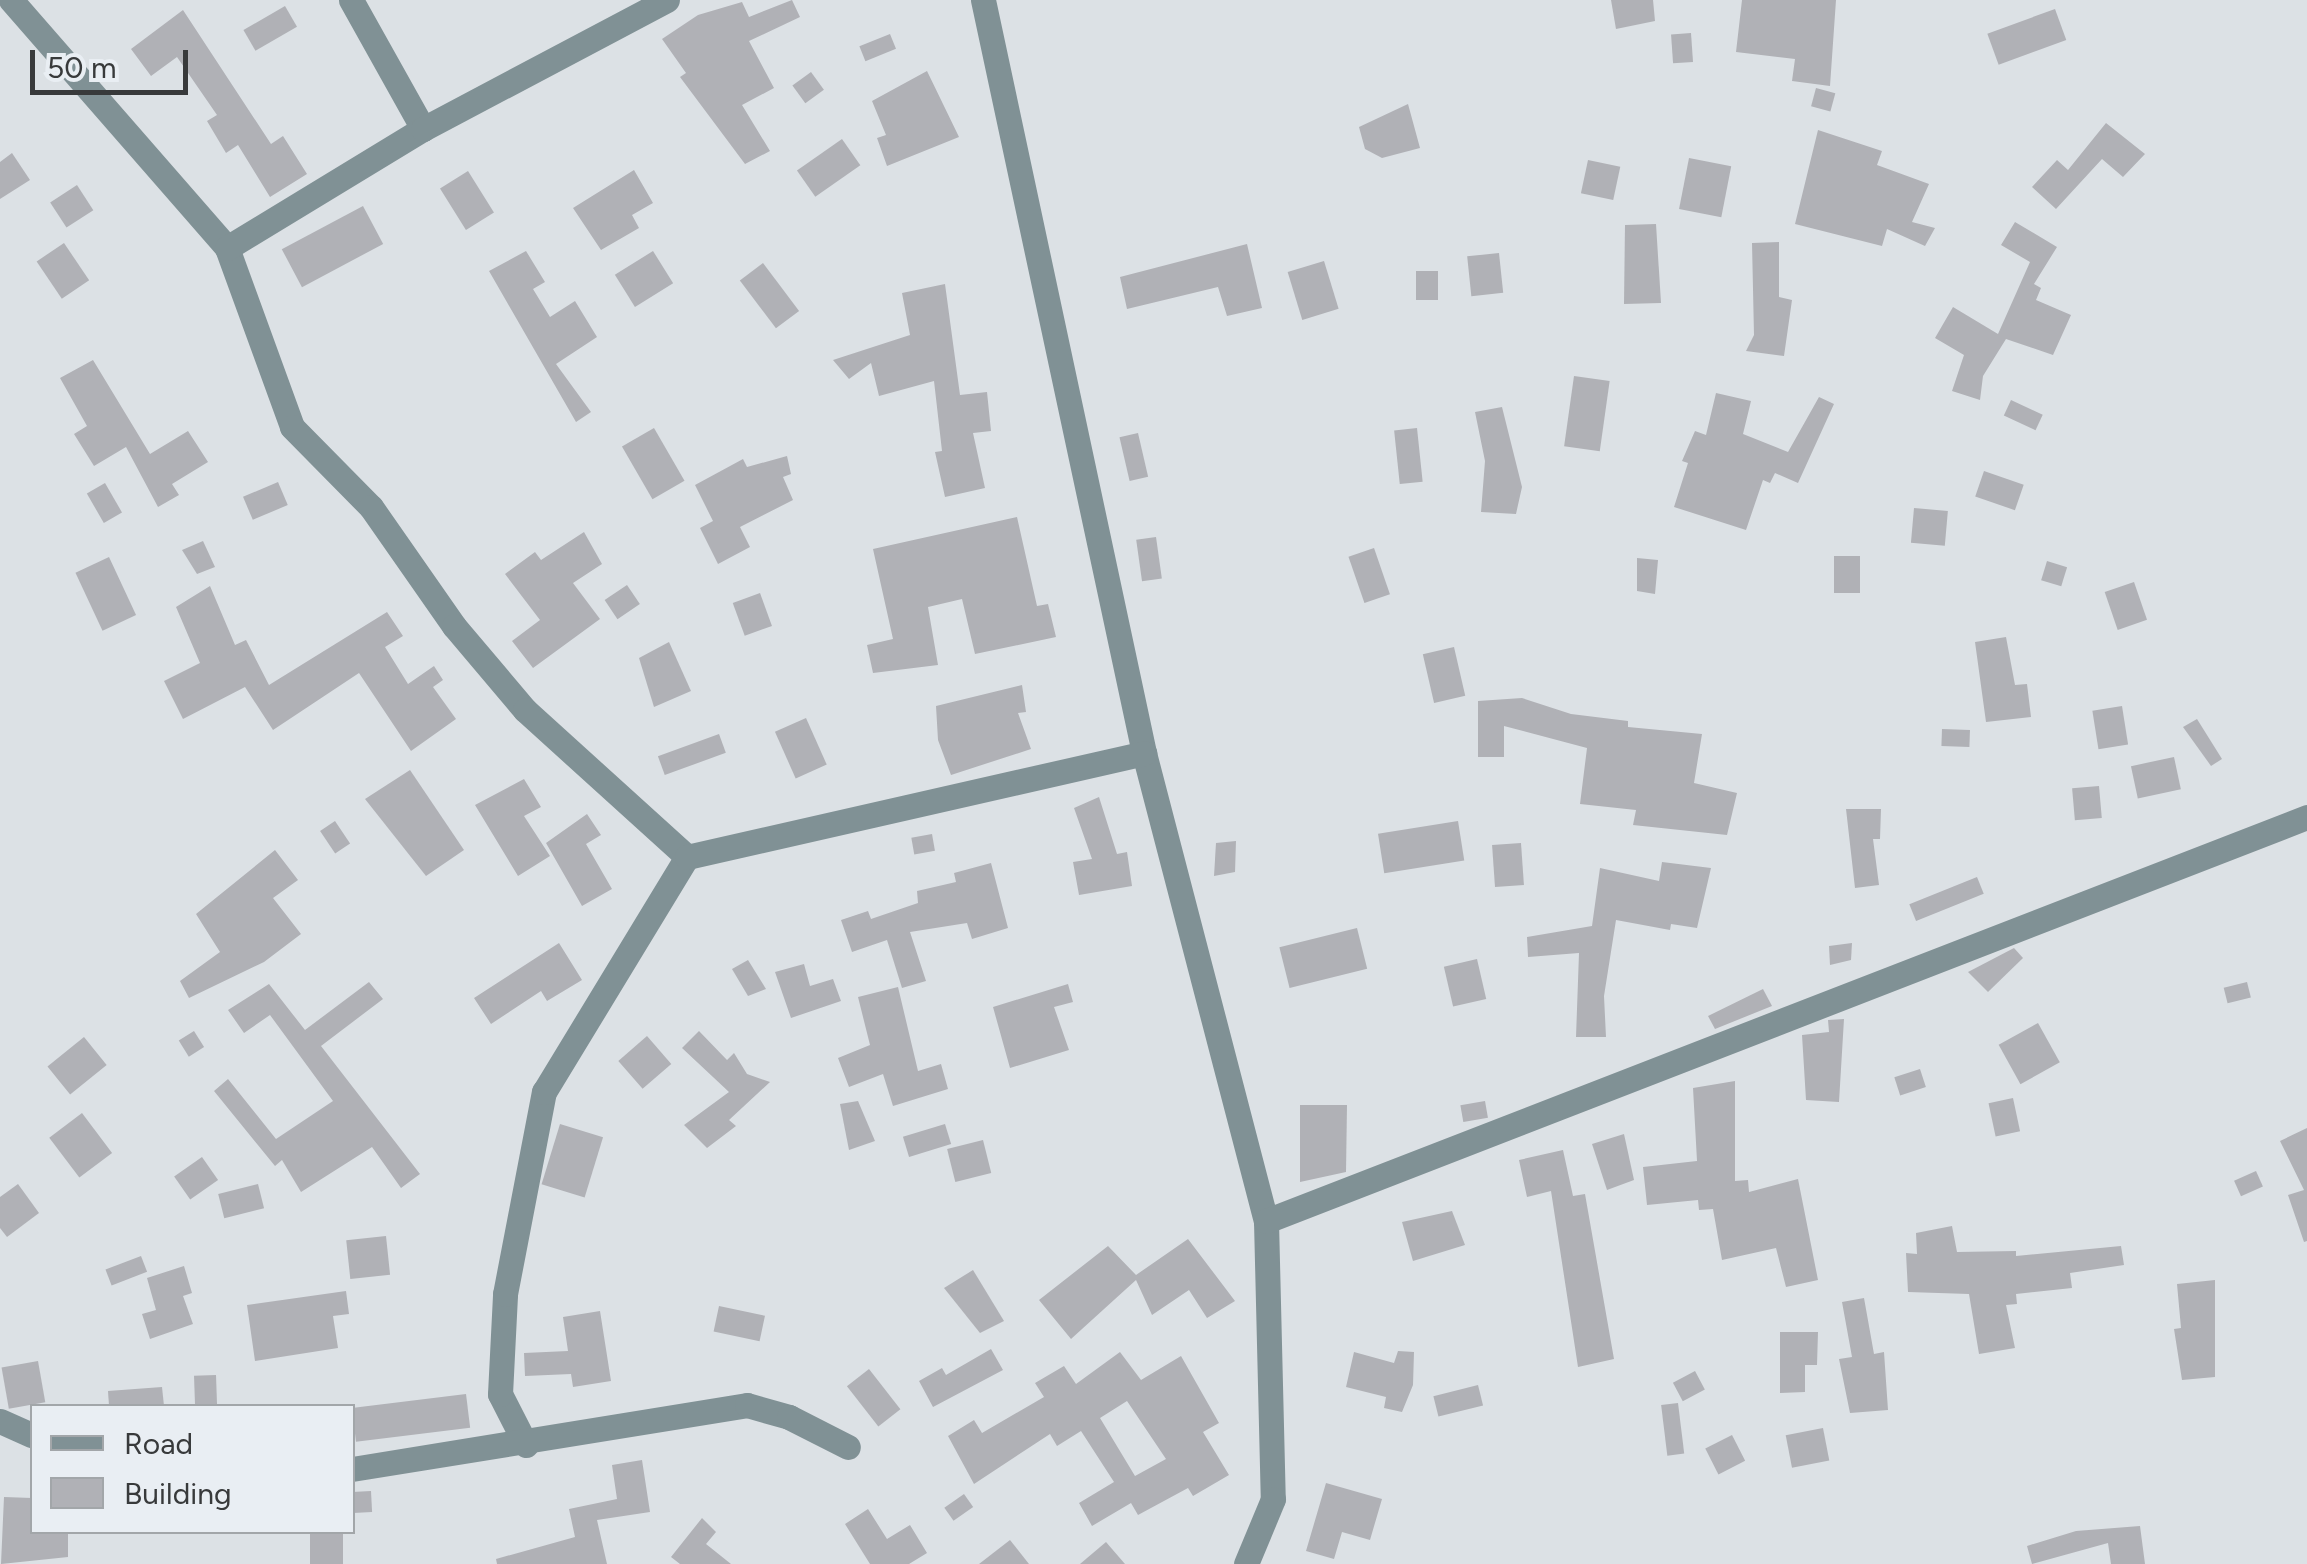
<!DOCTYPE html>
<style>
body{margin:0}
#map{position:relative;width:2307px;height:1564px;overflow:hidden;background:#dce1e5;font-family:Figtree,sans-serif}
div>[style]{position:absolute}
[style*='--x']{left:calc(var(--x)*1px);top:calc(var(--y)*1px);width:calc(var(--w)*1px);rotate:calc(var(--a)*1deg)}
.building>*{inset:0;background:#b0b1b6;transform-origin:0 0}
.minor>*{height:25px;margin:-12.5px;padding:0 12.5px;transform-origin:12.5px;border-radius:12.5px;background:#809195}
span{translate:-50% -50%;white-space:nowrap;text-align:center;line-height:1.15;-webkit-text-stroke:10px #e9eef3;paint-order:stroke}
.legend{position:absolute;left:30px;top:1404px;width:325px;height:130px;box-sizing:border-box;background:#e9eef3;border:2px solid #a2a6a9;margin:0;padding:12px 18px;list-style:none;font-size:30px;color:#383a3b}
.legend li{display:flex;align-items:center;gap:20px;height:50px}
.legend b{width:50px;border:2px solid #a2a6a9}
.scale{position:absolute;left:30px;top:50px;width:158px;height:45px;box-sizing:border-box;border:5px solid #383a3b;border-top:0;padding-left:12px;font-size:30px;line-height:35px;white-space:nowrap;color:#383a3b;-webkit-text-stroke:8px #e9eef3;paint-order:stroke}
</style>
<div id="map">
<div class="building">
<div style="clip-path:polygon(792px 0,800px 17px,749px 41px,774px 88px,742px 105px,770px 151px,745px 164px,680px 77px,686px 73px,662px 39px,698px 15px,742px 2px,749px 17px)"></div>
<div style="clip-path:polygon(1611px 0,1653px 0,1655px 21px,1616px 29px)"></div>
<div style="clip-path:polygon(1742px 0,1836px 0,1830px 86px,1792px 81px,1795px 59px,1736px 52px)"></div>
<div style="left:285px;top:6px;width:24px;height:48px;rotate:60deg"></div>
<div style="left:2055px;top:9px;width:33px;height:72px;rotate:70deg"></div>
<div style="clip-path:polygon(183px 10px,271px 144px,283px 136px,307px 174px,270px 197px,238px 145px,226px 153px,207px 121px,217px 115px,177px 57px,151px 76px,131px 49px)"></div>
<div style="left:1691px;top:33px;width:29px;height:20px;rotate:86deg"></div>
<div style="left:890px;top:34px;width:16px;height:33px;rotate:68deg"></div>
<div style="clip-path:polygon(927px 71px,959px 137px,887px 166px,877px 138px,886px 135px,872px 101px)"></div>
<div style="left:811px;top:72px;width:22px;height:23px;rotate:54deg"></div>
<div style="left:1816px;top:88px;width:20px;height:19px;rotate:15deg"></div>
<div style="clip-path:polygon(1408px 104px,1420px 148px,1382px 158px,1365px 149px,1359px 127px)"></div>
<div style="clip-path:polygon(2106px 123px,2145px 154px,2123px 177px,2102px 159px,2056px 209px,2032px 187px,2057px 160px,2068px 170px)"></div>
<div style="clip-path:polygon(1818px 130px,1882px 151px,1877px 165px,1929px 184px,1912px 222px,1935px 228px,1925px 246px,1887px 229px,1882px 246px,1795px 224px)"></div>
<div style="left:842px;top:139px;width:32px;height:55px;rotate:55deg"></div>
<div style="clip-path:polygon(12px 153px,30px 180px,0 199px,0 162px)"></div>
<div style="left:1689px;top:158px;width:43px;height:52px;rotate:11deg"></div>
<div style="left:1588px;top:160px;width:33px;height:34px;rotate:12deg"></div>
<div style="clip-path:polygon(634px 170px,653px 203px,632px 215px,639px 228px,601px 250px,573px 208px)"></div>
<div style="left:468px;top:171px;width:49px;height:33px;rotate:58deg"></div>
<div style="left:77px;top:185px;width:30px;height:32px;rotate:57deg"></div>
<div style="left:363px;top:206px;width:43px;height:92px;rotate:62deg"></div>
<div style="clip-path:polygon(2015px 222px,2057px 247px,2034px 284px,2041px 288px,2036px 300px,2071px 315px,2053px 355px,2006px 339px,1983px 376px,1980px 400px,1952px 391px,1964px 355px,1935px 338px,1953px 307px,1998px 334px,2030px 262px,2001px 245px)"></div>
<div style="clip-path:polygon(1656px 224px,1661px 303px,1624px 304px,1625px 225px)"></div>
<div style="clip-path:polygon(1779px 242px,1779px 297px,1792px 300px,1784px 356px,1746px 351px,1754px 335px,1752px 243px)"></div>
<div style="left:64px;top:243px;width:45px;height:33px;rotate:56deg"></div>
<div style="clip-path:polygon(1247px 244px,1262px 308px,1227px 316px,1218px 287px,1127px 309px,1120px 277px)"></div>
<div style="clip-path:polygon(526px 251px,545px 282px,533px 289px,550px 317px,575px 301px,597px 337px,556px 364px,591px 412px,576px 422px,489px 271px)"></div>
<div style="left:653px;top:251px;width:38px;height:45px;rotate:58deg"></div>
<div style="left:1499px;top:253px;width:40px;height:32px;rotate:84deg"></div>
<div style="left:1324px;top:261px;width:50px;height:38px;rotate:73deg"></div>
<div style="left:763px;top:263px;width:60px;height:29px;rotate:53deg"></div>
<div style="left:1416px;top:271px;width:22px;height:29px"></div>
<div style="clip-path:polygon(945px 284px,960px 395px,987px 392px,991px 431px,973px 433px,985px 488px,945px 497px,935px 452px,942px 451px,934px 381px,879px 396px,871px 363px,849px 379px,833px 360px,910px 335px,902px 293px)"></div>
<div style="clip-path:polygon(93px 360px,150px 454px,188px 431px,208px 462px,172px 484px,179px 495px,158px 507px,126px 447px,94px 466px,74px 434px,87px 426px,60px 378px)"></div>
<div style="left:1574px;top:376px;width:36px;height:71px;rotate:8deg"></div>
<div style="clip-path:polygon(1716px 393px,1751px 401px,1743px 434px,1788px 452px,1819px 397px,1834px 404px,1798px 483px,1775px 473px,1770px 483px,1763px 480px,1746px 530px,1674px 507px,1688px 463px,1682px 461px,1695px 431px,1706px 435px)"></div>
<div style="left:2011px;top:400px;width:35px;height:17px;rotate:25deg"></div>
<div style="clip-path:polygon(1502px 407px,1522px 487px,1516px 514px,1481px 512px,1485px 461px,1475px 412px)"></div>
<div style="left:654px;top:428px;width:61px;height:37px;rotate:60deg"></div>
<div style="left:1417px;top:428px;width:54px;height:23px;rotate:84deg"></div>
<div style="left:1138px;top:433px;width:45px;height:19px;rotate:77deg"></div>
<div style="clip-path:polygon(787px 456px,791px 474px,783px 477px,793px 500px,740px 527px,750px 547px,718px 564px,700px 528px,713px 521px,695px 485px,743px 459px,747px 467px)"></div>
<div style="left:1984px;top:471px;width:42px;height:27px;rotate:19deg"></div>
<div style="left:278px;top:482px;width:25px;height:38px;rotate:67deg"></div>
<div style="left:105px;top:483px;width:34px;height:21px;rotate:60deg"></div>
<div style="left:1914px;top:508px;width:34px;height:35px;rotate:5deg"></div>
<div style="clip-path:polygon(1017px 517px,1037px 606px,1048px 604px,1056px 637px,975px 654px,962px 599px,928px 607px,938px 665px,873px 673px,867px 645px,893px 639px,873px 549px)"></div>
<div style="clip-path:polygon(584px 532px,602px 564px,573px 583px,600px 619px,533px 668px,512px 641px,540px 620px,505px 574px,535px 552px,541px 560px)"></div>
<div style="left:1156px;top:537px;width:42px;height:20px;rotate:82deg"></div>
<div style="clip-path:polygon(203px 541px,215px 567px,197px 574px,182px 550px)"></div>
<div style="left:1374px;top:548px;width:49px;height:27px;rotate:71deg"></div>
<div style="left:1834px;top:556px;width:26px;height:37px"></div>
<div style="left:109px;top:557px;width:64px;height:37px;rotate:65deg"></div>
<div style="clip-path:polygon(1637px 558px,1658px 560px,1655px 594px,1637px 591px)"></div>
<div style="left:2047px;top:561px;width:21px;height:20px;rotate:17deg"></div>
<div style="left:2134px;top:582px;width:40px;height:31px;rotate:71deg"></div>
<div style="left:627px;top:585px;width:23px;height:27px;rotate:56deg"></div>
<div style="clip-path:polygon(210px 586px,235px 645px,246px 640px,269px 685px,387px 612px,403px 636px,385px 647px,408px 684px,434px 666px,443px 680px,433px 687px,456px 719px,411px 751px,359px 673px,273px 730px,245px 687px,183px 719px,164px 681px,200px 663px,176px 607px)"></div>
<div style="left:760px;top:593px;width:35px;height:29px;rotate:70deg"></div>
<div style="clip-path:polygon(2006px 637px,2015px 685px,2027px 684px,2031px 717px,1986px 722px,1975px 642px)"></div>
<div style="clip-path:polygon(669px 642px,691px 691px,654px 707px,639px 658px)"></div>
<div style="left:1454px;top:647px;width:50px;height:32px;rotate:77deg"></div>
<div style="clip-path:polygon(1022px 685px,1026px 712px,1018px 713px,1031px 749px,951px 775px,938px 740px,936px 706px)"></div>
<div style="clip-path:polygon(1522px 698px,1571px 714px,1628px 721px,1628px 727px,1702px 734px,1694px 783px,1737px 793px,1727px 835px,1633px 825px,1636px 810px,1580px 804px,1587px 748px,1504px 726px,1504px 757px,1478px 757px,1478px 701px)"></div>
<div style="left:2122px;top:706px;width:39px;height:30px;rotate:81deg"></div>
<div style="left:806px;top:718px;width:51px;height:34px;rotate:66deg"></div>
<div style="clip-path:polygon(2197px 719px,2222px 759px,2211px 766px,2183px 727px)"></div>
<div style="left:1942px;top:729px;width:28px;height:17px;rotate:2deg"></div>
<div style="left:719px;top:734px;width:20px;height:65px;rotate:70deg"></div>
<div style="left:2174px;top:757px;width:33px;height:44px;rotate:78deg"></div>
<div style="clip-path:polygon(410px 770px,464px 850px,426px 876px,365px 799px)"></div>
<div style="clip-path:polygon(524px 779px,541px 807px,524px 816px,550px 856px,518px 876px,475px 805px)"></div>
<div style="left:2099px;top:786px;width:32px;height:27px;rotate:85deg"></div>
<div style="clip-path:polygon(1099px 797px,1117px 854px,1127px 852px,1132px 886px,1079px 895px,1073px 862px,1092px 859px,1074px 808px)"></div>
<div style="clip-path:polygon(1846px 809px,1881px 809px,1880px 839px,1873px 839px,1879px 885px,1855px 888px)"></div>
<div style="clip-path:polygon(587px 814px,601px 835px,586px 844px,612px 889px,582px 906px,546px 843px)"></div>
<div style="left:335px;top:821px;width:27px;height:18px;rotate:56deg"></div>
<div style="left:1458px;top:821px;width:40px;height:81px;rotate:81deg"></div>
<div style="left:932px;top:834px;width:17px;height:21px;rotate:80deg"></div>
<div style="clip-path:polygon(1236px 841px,1235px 872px,1214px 876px,1216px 843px)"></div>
<div style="left:1521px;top:843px;width:42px;height:29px;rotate:86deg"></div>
<div style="clip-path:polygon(275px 850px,298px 880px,273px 898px,301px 934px,264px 962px,189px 998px,180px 981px,220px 952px,196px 914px)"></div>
<div style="clip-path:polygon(1662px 862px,1711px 868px,1697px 928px,1671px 924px,1670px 930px,1616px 920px,1604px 996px,1606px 1037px,1576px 1037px,1579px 953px,1528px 957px,1527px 937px,1592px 926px,1600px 868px,1659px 881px)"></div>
<div style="clip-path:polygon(991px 863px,1008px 928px,972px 939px,967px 923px,910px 932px,926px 981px,902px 988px,887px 940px,852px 952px,841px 920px,868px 911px,871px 919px,918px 903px,917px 891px,956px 882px,954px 873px)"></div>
<div style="left:1977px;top:877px;width:18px;height:73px;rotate:68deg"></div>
<div style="left:1357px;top:928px;width:42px;height:80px;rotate:76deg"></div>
<div style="clip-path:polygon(559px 943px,582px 980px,547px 1001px,541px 991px,491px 1024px,474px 998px)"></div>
<div style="clip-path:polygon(1852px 943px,1851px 960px,1830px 965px,1829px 946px)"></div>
<div style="clip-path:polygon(2014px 948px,2023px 958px,1988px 992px,1968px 972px)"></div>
<div style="left:1477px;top:959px;width:41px;height:34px;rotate:77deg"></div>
<div style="clip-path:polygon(748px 960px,766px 989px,748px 996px,732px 969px)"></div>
<div style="clip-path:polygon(804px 964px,810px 986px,833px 979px,841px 1001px,791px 1018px,775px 972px)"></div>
<div style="clip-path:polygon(369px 982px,383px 999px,321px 1046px,420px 1174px,401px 1188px,372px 1147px,301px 1192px,282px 1160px,275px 1166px,214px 1091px,228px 1079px,276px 1139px,333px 1101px,270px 1015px,244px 1033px,228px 1010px,269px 984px,305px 1030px)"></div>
<div style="left:2247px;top:982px;width:16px;height:24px;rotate:76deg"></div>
<div style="clip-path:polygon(1068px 984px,1073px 1002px,1054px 1007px,1069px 1050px,1010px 1068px,993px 1007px)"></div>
<div style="clip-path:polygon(898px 987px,918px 1071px,941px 1064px,948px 1089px,893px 1106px,883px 1074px,849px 1087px,838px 1058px,870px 1045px,858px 997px)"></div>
<div style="clip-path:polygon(1763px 989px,1772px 1006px,1715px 1029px,1708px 1016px)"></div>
<div style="clip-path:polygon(1844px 1019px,1839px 1102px,1806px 1100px,1802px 1035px,1829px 1032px,1828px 1020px)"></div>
<div style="left:2038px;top:1023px;width:45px;height:45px;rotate:61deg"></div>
<div style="left:194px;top:1031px;width:19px;height:18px;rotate:58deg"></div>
<div style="clip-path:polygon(699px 1031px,727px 1060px,734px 1053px,747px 1074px,770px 1082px,729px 1120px,736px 1126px,707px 1148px,684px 1125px,729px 1092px,682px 1048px)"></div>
<div style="left:647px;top:1036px;width:37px;height:38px;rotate:49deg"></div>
<div style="left:84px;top:1037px;width:36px;height:47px;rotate:51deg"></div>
<div style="left:1920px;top:1069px;width:19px;height:27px;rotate:72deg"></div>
<div style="clip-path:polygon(1735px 1081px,1735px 1181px,1748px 1180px,1749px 1192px,1798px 1179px,1818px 1280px,1786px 1287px,1776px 1248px,1722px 1260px,1713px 1209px,1699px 1210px,1698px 1200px,1647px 1205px,1643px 1167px,1697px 1161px,1693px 1088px)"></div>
<div style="left:2013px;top:1098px;width:34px;height:25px;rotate:78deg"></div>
<div style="clip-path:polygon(858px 1101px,875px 1141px,849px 1150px,840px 1104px)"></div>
<div style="left:1485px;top:1101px;width:17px;height:25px;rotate:80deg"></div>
<div style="clip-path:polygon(1300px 1105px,1347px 1105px,1346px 1172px,1300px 1182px)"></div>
<div style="left:82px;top:1113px;width:50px;height:41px;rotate:53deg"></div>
<div style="left:560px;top:1124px;width:45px;height:63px;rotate:17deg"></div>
<div style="left:945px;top:1124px;width:21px;height:44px;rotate:73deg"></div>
<div style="clip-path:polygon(2307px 1128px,2307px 1241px,2304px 1242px,2288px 1195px,2304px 1190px,2280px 1141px)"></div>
<div style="clip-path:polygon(1624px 1134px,1634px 1180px,1607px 1190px,1592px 1144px)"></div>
<div style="left:983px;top:1140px;width:34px;height:37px;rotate:76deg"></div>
<div style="clip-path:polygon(1563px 1150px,1573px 1196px,1585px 1194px,1614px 1359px,1578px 1367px,1551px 1191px,1527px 1197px,1519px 1160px)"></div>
<div style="left:202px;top:1157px;width:28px;height:34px;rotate:55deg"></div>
<div style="left:2256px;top:1171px;width:17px;height:24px;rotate:66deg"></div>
<div style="clip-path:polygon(18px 1184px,39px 1213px,7px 1237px,0 1228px,0 1197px)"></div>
<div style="left:258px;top:1184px;width:25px;height:41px;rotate:76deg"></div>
<div style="clip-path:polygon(1452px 1211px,1465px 1245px,1413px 1261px,1402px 1222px)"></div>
<div style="clip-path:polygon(1952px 1226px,1957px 1252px,2016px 1251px,2016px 1256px,2121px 1246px,2124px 1265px,2070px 1273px,2072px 1288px,2016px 1294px,2017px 1304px,2006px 1305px,2015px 1348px,1979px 1354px,1969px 1294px,1908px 1292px,1906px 1253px,1917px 1254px,1916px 1233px)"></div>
<div style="left:386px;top:1236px;width:39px;height:40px;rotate:84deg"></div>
<div style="clip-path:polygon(1188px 1239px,1235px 1301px,1207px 1318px,1189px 1290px,1152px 1315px,1136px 1280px,1071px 1339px,1039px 1300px,1108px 1246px,1136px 1275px)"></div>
<div style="left:141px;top:1256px;width:17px;height:38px;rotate:69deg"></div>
<div style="clip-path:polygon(184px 1266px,192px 1293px,183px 1296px,193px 1324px,150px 1339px,142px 1314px,156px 1310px,147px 1278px)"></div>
<div style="clip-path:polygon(973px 1270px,1004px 1321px,980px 1333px,944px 1288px)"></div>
<div style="clip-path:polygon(2215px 1280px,2215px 1377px,2182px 1380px,2174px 1329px,2181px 1328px,2177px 1284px)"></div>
<div style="clip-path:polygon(346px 1291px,349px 1314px,333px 1316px,338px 1348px,255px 1361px,247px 1305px)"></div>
<div style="clip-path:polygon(1864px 1298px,1874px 1354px,1884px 1352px,1888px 1410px,1850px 1413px,1839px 1359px,1852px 1357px,1842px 1302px)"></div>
<div style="left:719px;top:1306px;width:47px;height:26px;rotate:12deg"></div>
<div style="clip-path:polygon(600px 1311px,611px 1381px,573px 1387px,571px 1374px,525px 1376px,524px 1353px,568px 1351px,563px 1317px)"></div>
<div style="clip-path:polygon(1780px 1332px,1818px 1332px,1817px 1365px,1805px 1365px,1805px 1392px,1780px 1393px)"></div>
<div style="clip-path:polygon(991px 1349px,1003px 1370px,933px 1407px,919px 1381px,942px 1368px,946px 1375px)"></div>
<div style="clip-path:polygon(1398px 1351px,1414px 1352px,1413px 1385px,1402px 1412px,1384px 1408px,1386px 1397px,1346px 1387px,1354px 1352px,1394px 1363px)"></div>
<div style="clip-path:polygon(evenodd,1120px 1352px,1141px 1380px,1181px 1356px,1219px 1423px,1203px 1432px,1229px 1475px,1193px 1496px,1188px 1488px,1138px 1515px,1131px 1503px,1092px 1526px,1079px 1503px,1114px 1482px,1081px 1431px,1057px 1446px,1050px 1434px,974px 1484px,948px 1436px,974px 1420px,982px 1433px,1044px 1397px,1035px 1383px,1064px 1366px,1076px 1384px,1120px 1352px,1127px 1401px,1166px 1459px,1135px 1476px,1100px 1418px,1127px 1401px)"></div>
<div style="left:38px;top:1361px;width:42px;height:37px;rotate:80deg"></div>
<div style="left:869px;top:1369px;width:51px;height:28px;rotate:52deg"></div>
<div style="left:1695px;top:1371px;width:21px;height:25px;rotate:62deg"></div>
<div style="left:216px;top:1375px;width:31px;height:22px;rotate:88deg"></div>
<div style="left:1478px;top:1385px;width:21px;height:46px;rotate:76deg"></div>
<div style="clip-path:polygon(162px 1387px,164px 1406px,109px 1406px,108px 1391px)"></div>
<div style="left:466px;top:1394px;width:34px;height:115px;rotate:83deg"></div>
<div style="left:1678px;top:1403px;width:51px;height:17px;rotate:83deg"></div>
<div style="left:1823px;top:1428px;width:33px;height:38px;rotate:79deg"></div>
<div style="left:1732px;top:1435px;width:29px;height:30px;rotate:63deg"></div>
<div style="clip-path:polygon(642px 1460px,650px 1512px,597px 1520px,607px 1564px,497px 1564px,496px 1559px,575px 1537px,569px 1509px,617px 1499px,612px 1465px)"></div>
<div style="clip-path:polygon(1326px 1483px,1382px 1499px,1370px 1540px,1342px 1532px,1334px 1559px,1306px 1551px)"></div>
<div style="left:371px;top:1491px;width:21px;height:19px;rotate:87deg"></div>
<div style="left:964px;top:1494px;width:16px;height:24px;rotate:55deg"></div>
<div style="clip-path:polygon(4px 1497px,32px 1498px,32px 1532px,68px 1532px,68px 1557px,1px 1564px)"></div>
<div style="clip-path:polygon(868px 1509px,887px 1539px,910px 1525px,927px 1553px,909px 1564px,870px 1564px,845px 1524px)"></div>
<div style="clip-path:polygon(702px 1518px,716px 1532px,706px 1544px,731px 1564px,680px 1564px,671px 1557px)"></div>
<div style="clip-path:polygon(2140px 1526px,2145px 1564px,2111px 1564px,2108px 1543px,2032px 1564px,2027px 1546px,2076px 1531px)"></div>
<div style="left:310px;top:1532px;width:33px;height:32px"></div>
<div style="clip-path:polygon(1010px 1540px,1029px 1564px,979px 1564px)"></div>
<div style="clip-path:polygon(1106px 1542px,1125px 1564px,1080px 1564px)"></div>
</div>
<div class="minor">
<div style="--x:11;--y:0;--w:329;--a:48.9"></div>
<div style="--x:227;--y:248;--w:190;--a:70"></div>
<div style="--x:292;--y:427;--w:112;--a:45.4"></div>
<div style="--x:371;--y:507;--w:145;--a:55.1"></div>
<div style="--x:454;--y:626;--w:110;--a:49.8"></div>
<div style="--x:525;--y:710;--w:219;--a:42.2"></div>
<div style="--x:351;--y:0;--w:148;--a:60.8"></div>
<div style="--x:983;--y:0;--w:770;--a:77.93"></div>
<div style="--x:1144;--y:753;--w:484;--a:75.4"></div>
<div style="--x:1266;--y:1221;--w:278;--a:88.6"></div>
<div style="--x:1273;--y:1499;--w:70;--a:112.6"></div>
<div style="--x:227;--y:248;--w:229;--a:-31.3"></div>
<div style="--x:423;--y:129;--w:276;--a:-27.9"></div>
<div style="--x:1266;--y:1221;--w:1117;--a:-21.21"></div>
<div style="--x:0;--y:1421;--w:35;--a:24"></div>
<div style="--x:526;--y:1445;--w:57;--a:-117"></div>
<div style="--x:500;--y:1394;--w:100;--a:-87.1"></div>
<div style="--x:505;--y:1294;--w:206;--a:-79.1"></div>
<div style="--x:544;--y:1092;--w:275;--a:-58.7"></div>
<div style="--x:687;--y:857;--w:469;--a:-12.8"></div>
<div style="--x:352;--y:1469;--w:400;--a:-9.2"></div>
<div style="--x:747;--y:1405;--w:44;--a:15.9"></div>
<div style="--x:789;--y:1417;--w:66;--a:27"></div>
</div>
<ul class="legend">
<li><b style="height:12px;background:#809195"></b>Road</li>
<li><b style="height:28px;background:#b0b1b6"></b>Building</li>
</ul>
<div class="scale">50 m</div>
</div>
